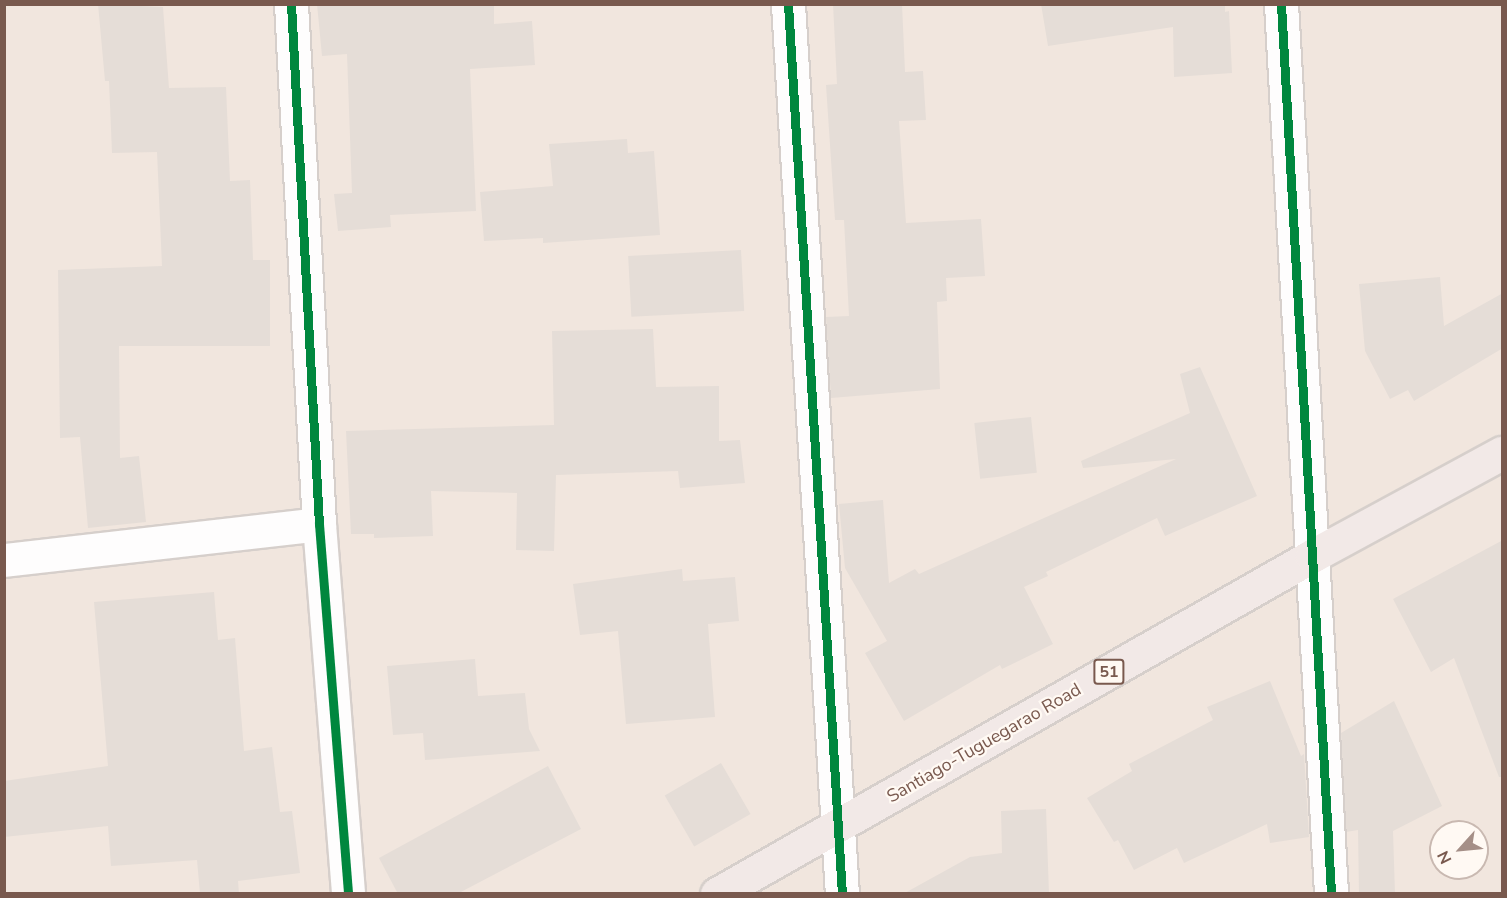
<!DOCTYPE html>
<style>
body{margin:0}
#map{position:relative;width:1507px;height:898px;overflow:hidden;background:#f8f4f0;font-family:"Nunito Sans",sans-serif}
div>[style]{position:absolute}
[style*='--x']{left:calc(var(--x)*1px);top:calc(var(--y)*1px);width:calc(var(--w)*1px);rotate:calc(var(--a)*1deg)}
.residential>*{inset:0;background:#f1e6de}
.building>*{inset:0;background:#e5ddd7;transform-origin:0 0}
.roads{filter:drop-shadow(2px 0 #d6cfcb) drop-shadow(-2px 0 #d6cfcb) drop-shadow(0 2px #d6cfcb) drop-shadow(0 -2px #d6cfcb)}
.minor>*{height:33px;margin:-16.5px;padding:0 16.5px;transform-origin:16.5px;border-radius:16.5px;background:#fefdfd}
.highway>*{height:33px;margin:-16.5px;padding:0 16.5px;transform-origin:16.5px;border-radius:16.5px;background:#f2e9e7}
.cycleway>*{height:9px;margin:-4.5px;padding:0 4.5px;transform-origin:4.5px;border-radius:4.5px;background:#00873e}
span{translate:-50% -50%;white-space:nowrap;text-align:center;line-height:1.15;-webkit-text-stroke:4.5px #fff9f3;paint-order:stroke}
.shield-label span{padding:2px 4px;background:#fff9f3;border:2px solid;border-radius:4px;-webkit-text-stroke-width:0}
.shield-label{font-size:16px;color:#79594e;font-weight:700}
.street-label{font-size:18px;color:#79594e}
.frame{position:absolute;inset:0;border:6px solid #79594e;pointer-events:none}
.north{position:absolute;left:1429px;top:820px;width:60px;height:60px;box-sizing:border-box;background:#fff9f3;border:2px solid #c9b9b1;border-radius:50%;rotate:243deg;font-size:16px;font-weight:700;line-height:24px;text-align:center;color:#79594e}
.north::after{content:'';display:block;margin:auto;width:21px;height:27px;background:#a58f87;clip-path:polygon(50% 0,100% 100%,50% 72%,0 100%)}
</style>
<div id="map">
<div class="residential">
<div style="clip-path:polygon(evenodd,5px 5px,1502px 5px,1502px 893px,5px 894px,5px 5px,1441px 832px,1477px 832px,1477px 868px,1441px 868px,1441px 832px)"></div>
</div>
<div class="building">
<div style="clip-path:polygon(98px 4px,163px 7px,169px 88px,226px 87px,230px 181px,250px 180px,253px 260px,270px 260px,270px 346px,119px 346px,120px 458px,139px 456px,146px 522px,88px 528px,80px 437px,60px 438px,58px 270px,162px 266px,157px 152px,112px 153px,109px 81px,105px 81px)"></div>
<div style="clip-path:polygon(317px 4px,494px 4px,494px 24px,532px 21px,535px 65px,470px 69px,476px 211px,390px 215px,391px 227px,338px 231px,334px 194px,352px 193px,347px 54px,322px 56px)"></div>
<div style="clip-path:polygon(833px 4px,902px 4px,905px 72px,923px 71px,926px 120px,899px 121px,906px 223px,981px 219px,985px 276px,946px 278px,947px 301px,937px 302px,940px 389px,831px 398px,826px 317px,849px 316px,844px 220px,835px 220px,826px 85px,837px 84px)"></div>
<div style="clip-path:polygon(1041px 4px,1225px 4px,1225px 12px,1229px 11px,1232px 73px,1174px 77px,1173px 27px,1048px 46px)"></div>
<div style="clip-path:polygon(627px 139px,628px 153px,654px 151px,660px 235px,543px 243px,543px 238px,484px 241px,480px 192px,553px 186px,549px 144px)"></div>
<div style="left:741px;top:250px;width:61px;height:113px;rotate:87deg"></div>
<div style="clip-path:polygon(1440px 277px,1444px 326px,1503px 293px,1503px 348px,1414px 401px,1408px 390px,1390px 399px,1365px 351px,1359px 284px)"></div>
<div style="clip-path:polygon(653px 329px,656px 387px,719px 386px,719px 441px,740px 440px,745px 483px,680px 488px,678px 471px,556px 475px,554px 551px,516px 550px,517px 493px,431px 491px,433px 536px,374px 538px,374px 534px,351px 534px,346px 431px,554px 425px,552px 331px)"></div>
<div style="clip-path:polygon(1200px 367px,1257px 496px,1165px 536px,1157px 518px,1046px 572px,1048px 576px,1024px 587px,1053px 644px,1002px 669px,1000px 665px,904px 721px,865px 653px,887px 641px,845px 568px,839px 504px,883px 500px,889px 583px,915px 569px,919px 574px,1176px 459px,1083px 468px,1081px 461px,1190px 413px,1180px 374px)"></div>
<div style="left:1031px;top:417px;width:56px;height:57px;rotate:84deg"></div>
<div style="clip-path:polygon(1503px 540px,1503px 777px,1499px 777px,1454px 658px,1431px 672px,1393px 599px)"></div>
<div style="clip-path:polygon(682px 569px,683px 581px,735px 577px,739px 621px,708px 624px,715px 717px,626px 724px,618px 631px,580px 635px,573px 584px)"></div>
<div style="clip-path:polygon(214px 592px,218px 640px,235px 638px,244px 751px,272px 747px,280px 812px,292px 811px,300px 873px,238px 881px,239px 894px,200px 894px,197px 860px,111px 866px,108px 826px,4px 837px,4px 781px,108px 766px,94px 602px)"></div>
<div style="clip-path:polygon(475px 659px,478px 696px,525px 693px,529px 729px,540px 751px,425px 760px,423px 733px,393px 735px,387px 666px)"></div>
<div style="clip-path:polygon(1270px 681px,1301px 756px,1304px 754px,1309px 837px,1270px 843px,1267px 824px,1184px 863px,1177px 848px,1134px 870px,1118px 840px,1114px 842px,1087px 798px,1132px 771px,1129px 764px,1213px 720px,1207px 707px)"></div>
<div style="clip-path:polygon(1394px 701px,1442px 806px,1393px 831px,1395px 894px,1359px 894px,1358px 830px,1346px 832px,1341px 733px)"></div>
<div style="left:721px;top:763px;width:59px;height:65px;rotate:60deg"></div>
<div style="clip-path:polygon(548px 766px,581px 829px,457px 894px,398px 894px,379px 858px)"></div>
<div style="clip-path:polygon(1046px 809px,1049px 894px,903px 894px,970px 857px,1002px 853px,1001px 811px)"></div>
</div>
<div class="roads">
<div class="minor">
<div style="--x:291;--y:4;--w:521;--a:86.92"></div>
<div style="--x:319;--y:524;--w:371;--a:85.5"></div>
<div style="--x:788;--y:4;--w:892;--a:86.53"></div>
<div style="--x:1281;--y:4;--w:891;--a:86.78"></div>
<div style="--x:4;--y:560;--w:317;--a:-6.5"></div>
</div>
<div class="highway">
<div style="--x:717;--y:894;--w:684;--a:-29.6"></div>
<div style="--x:1312;--y:556;--w:216;--a:-28.5"></div>
</div>
</div>
<div class="cycleway">
<div style="--x:291;--y:4;--w:521;--a:86.92"></div>
<div style="--x:319;--y:524;--w:371;--a:85.5"></div>
<div style="--x:788;--y:4;--w:892;--a:86.53"></div>
<div style="--x:1281;--y:4;--w:891;--a:86.78"></div>
</div>
<div class="shield-label">
<span style="left:1109px;top:672px">51</span>
</div>
<div class="street-label">
<span style="left:984px;top:743px;rotate:-30deg">Santiago-Tuguegarao Road</span>
</div>
<div class="frame"></div>
<div class="north">N</div>
</div>
